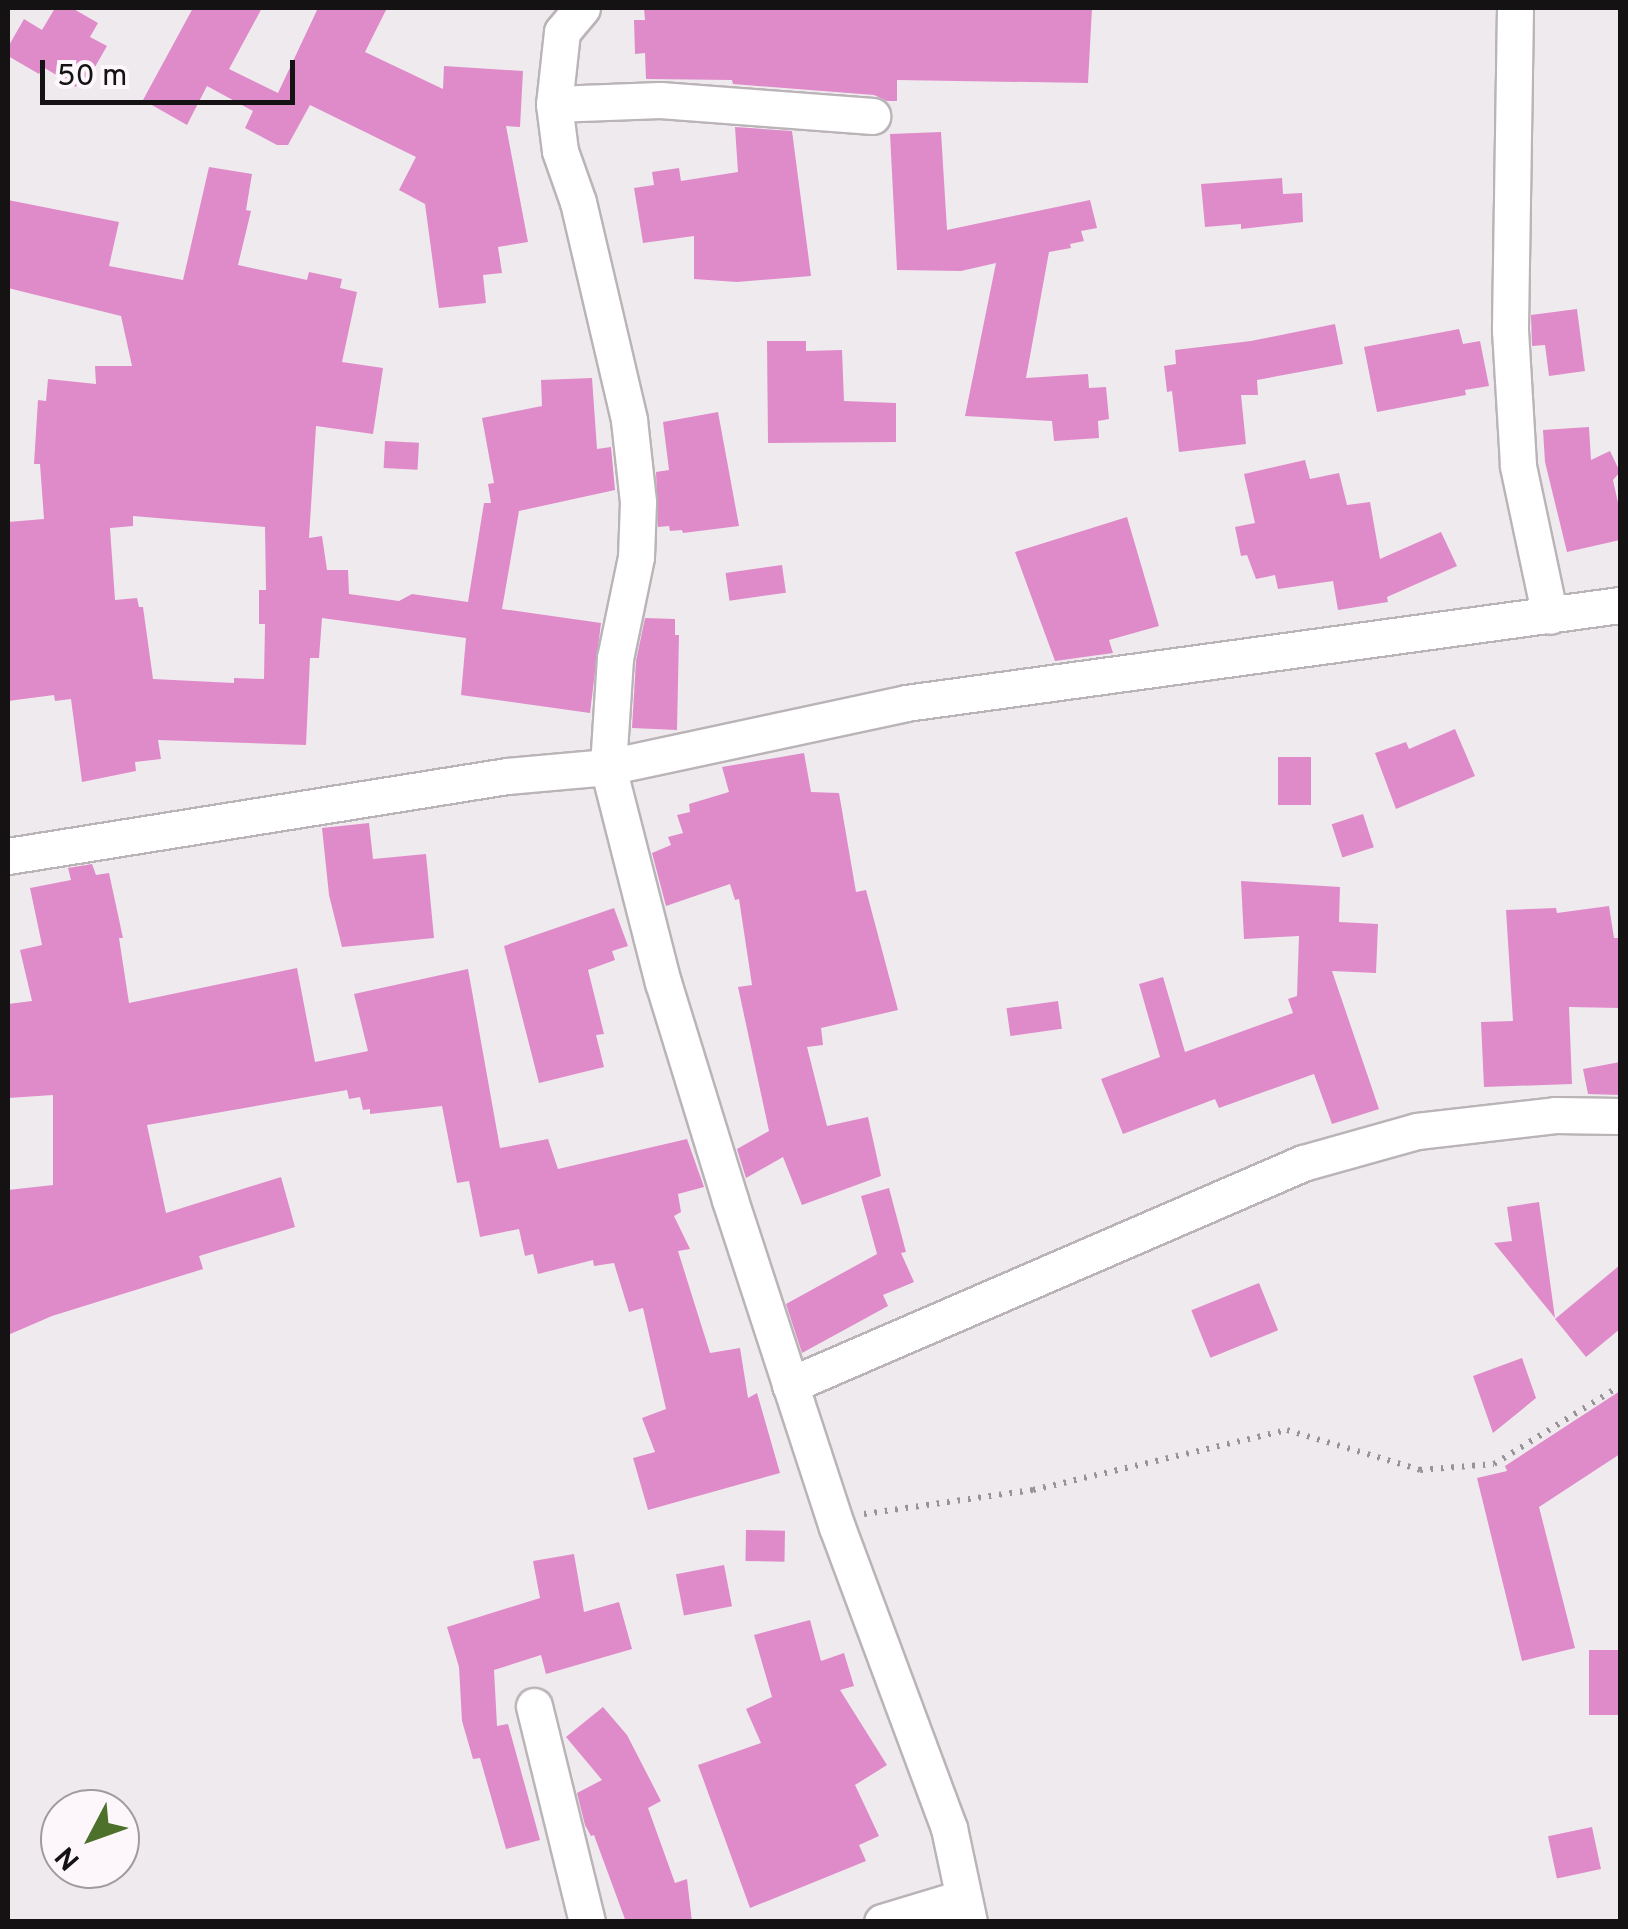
<!DOCTYPE html>
<style>
body{margin:0}
#map{position:relative;width:1628px;height:1929px;overflow:hidden;background:#efeaee;font-family:Overpass,sans-serif}
div>[style]{position:absolute}
[style*='--x']{left:calc(var(--x)*1px);top:calc(var(--y)*1px);width:calc(var(--w)*1px);rotate:calc(var(--a)*1deg)}
.building>*{inset:0;background:#df8bca;transform-origin:0 0}
.path>*{height:6px;margin-top:-3px;transform-origin:0;background:repeating-linear-gradient(90deg,#979396 0 2.5px,transparent 0 10.5px)}
.roads{filter:drop-shadow(2px 0 #bab4b8) drop-shadow(-2px 0 #bab4b8) drop-shadow(0 2px #bab4b8) drop-shadow(0 -2px #bab4b8)}
.minor>*{height:35px;margin:-17.5px;padding:0 17.5px;transform-origin:17.5px;border-radius:17.5px;background:#fff}
span{translate:-50% -50%;white-space:nowrap;text-align:center;line-height:1.15;-webkit-text-stroke:8px #fdf7fb;paint-order:stroke}
.frame{position:absolute;inset:0;border:10px solid #141213;pointer-events:none}
.north{position:absolute;left:40px;top:1789px;width:100px;height:100px;box-sizing:border-box;background:#fdf7fb;border:2px solid #a09b9e;border-radius:50%;rotate:229deg;font-size:28px;font-weight:700;line-height:40px;text-align:center;color:#141213}
.north::after{content:'';display:block;margin:auto;width:35px;height:45px;background:#4d712a;clip-path:polygon(50% 0,100% 100%,50% 72%,0 100%)}
.scale{position:absolute;left:40px;top:60px;width:255px;height:45px;box-sizing:border-box;border:5px solid #141213;border-top:0;padding-left:12px;font-size:30px;line-height:35px;white-space:nowrap;color:#141213;-webkit-text-stroke:8px #fdf7fb;paint-order:stroke}
</style>
<div id="map">
<div class="building">
<div style="clip-path:polygon(55px 8px,72px 8px,98px 23px,90px 37px,107px 46px,84px 86px,78px 82px,76px 87px,43px 67px,39px 74px,8px 56px,8px 47px,24px 19px,42px 30px)"></div>
<div style="clip-path:polygon(193px 8px,262px 8px,229px 69px,278px 93px,318px 8px,387px 8px,365px 52px,443px 89px,444px 66px,523px 71px,520px 127px,506px 126px,528px 242px,498px 247px,502px 273px,483px 275px,486px 303px,439px 308px,425px 204px,399px 190px,416px 157px,310px 105px,288px 145px,277px 145px,245px 128px,253px 111px,207px 86px,187px 125px,143px 100px)"></div>
<div style="clip-path:polygon(644px 8px,1092px 8px,1088px 83px,897px 80px,897px 101px,887px 101px,874px 95px,733px 84px,732px 80px,646px 79px,645px 53px,635px 54px,634px 20px,645px 20px)"></div>
<div style="clip-path:polygon(735px 127px,792px 131px,811px 276px,737px 282px,694px 279px,694px 236px,643px 243px,634px 188px,654px 185px,652px 172px,679px 168px,681px 181px,738px 172px)"></div>
<div style="clip-path:polygon(941px 132px,947px 230px,1090px 200px,1097px 228px,1081px 231px,1084px 241px,1070px 244px,1071px 248px,1049px 252px,1026px 378px,1088px 374px,1089px 388px,1106px 387px,1109px 419px,1098px 421px,1099px 438px,1054px 441px,1052px 421px,965px 416px,996px 263px,961px 271px,897px 270px,890px 134px)"></div>
<div style="clip-path:polygon(evenodd,209px 167px,252px 174px,246px 210px,251px 211px,238px 265px,307px 280px,309px 272px,342px 279px,340px 288px,357px 292px,342px 362px,383px 368px,373px 434px,316px 426px,309px 538px,322px 536px,327px 570px,348px 570px,349px 594px,399px 601px,412px 594px,468px 602px,484px 503px,491px 503px,488px 484px,494px 483px,482px 418px,542px 406px,541px 380px,592px 378px,597px 449px,611px 447px,615px 490px,519px 511px,502px 609px,601px 623px,590px 713px,461px 695px,466px 638px,322px 618px,319px 658px,310px 658px,306px 745px,158px 740px,161px 759px,135px 762px,136px 771px,82px 782px,71px 699px,55px 701px,54px 695px,8px 701px,8px 522px,44px 519px,40px 464px,34px 464px,38px 400px,46px 401px,48px 379px,96px 384px,95px 366px,132px 366px,121px 316px,8px 288px,8px 200px,119px 222px,109px 266px,183px 280px,209px 167px,133px 516px,265px 527px,266px 590px,259px 590px,259px 624px,265px 624px,264px 679px,234px 678px,234px 683px,153px 679px,143px 607px,139px 607px,137px 598px,115px 600px,110px 528px,133px 526px,133px 516px)"></div>
<div style="clip-path:polygon(1282px 178px,1283px 194px,1302px 193px,1303px 222px,1241px 229px,1241px 224px,1205px 227px,1201px 184px)"></div>
<div style="clip-path:polygon(1577px 309px,1585px 371px,1549px 376px,1545px 345px,1532px 346px,1531px 315px)"></div>
<div style="clip-path:polygon(1335px 324px,1343px 364px,1257px 380px,1258px 395px,1241px 395px,1246px 444px,1179px 452px,1172px 391px,1167px 392px,1164px 366px,1176px 364px,1175px 350px,1251px 341px)"></div>
<div style="clip-path:polygon(1459px 329px,1463px 344px,1480px 341px,1489px 386px,1465px 390px,1466px 395px,1377px 412px,1364px 347px)"></div>
<div style="clip-path:polygon(767px 341px,806px 341px,806px 351px,842px 350px,844px 401px,896px 403px,896px 442px,768px 443px)"></div>
<div style="clip-path:polygon(718px 412px,739px 526px,683px 533px,682px 530px,670px 531px,669px 526px,658px 527px,656px 472px,669px 470px,663px 422px)"></div>
<div style="clip-path:polygon(1589px 427px,1591px 460px,1610px 451px,1620px 472px,1613px 480px,1620px 512px,1620px 540px,1567px 552px,1545px 462px,1543px 430px)"></div>
<div style="left:385px;top:441px;width:34px;height:27px;rotate:3deg"></div>
<div style="clip-path:polygon(1305px 460px,1310px 479px,1339px 473px,1347px 505px,1370px 502px,1380px 559px,1441px 532px,1457px 566px,1387px 597px,1388px 602px,1338px 610px,1333px 581px,1278px 589px,1275px 575px,1256px 579px,1247px 555px,1241px 556px,1235px 527px,1255px 523px,1244px 474px)"></div>
<div style="clip-path:polygon(1127px 517px,1159px 626px,1109px 640px,1113px 653px,1055px 661px,1015px 552px)"></div>
<div style="left:782px;top:565px;width:28px;height:57px;rotate:82deg"></div>
<div style="clip-path:polygon(645px 618px,675px 619px,675px 635px,679px 635px,677px 730px,632px 728px,636px 661px)"></div>
<div style="clip-path:polygon(1455px 729px,1475px 776px,1396px 809px,1375px 753px,1406px 742px,1409px 749px)"></div>
<div style="clip-path:polygon(804px 753px,811px 792px,839px 793px,856px 892px,866px 890px,898px 1010px,821px 1028px,823px 1045px,807px 1047px,827px 1126px,868px 1117px,881px 1176px,802px 1205px,783px 1157px,746px 1178px,737px 1149px,769px 1131px,738px 987px,752px 985px,739px 899px,735px 900px,730px 884px,666px 906px,652px 853px,671px 845px,668px 837px,683px 833px,677px 815px,690px 812px,689px 804px,729px 792px,722px 767px)"></div>
<div style="left:1278px;top:757px;width:33px;height:48px"></div>
<div style="left:1363px;top:814px;width:35px;height:33px;rotate:72deg"></div>
<div style="clip-path:polygon(369px 823px,373px 859px,426px 854px,434px 938px,342px 947px,329px 895px,322px 828px)"></div>
<div style="clip-path:polygon(92px 864px,96px 875px,109px 873px,123px 938px,119px 938px,129px 1003px,297px 968px,315px 1062px,368px 1051px,354px 994px,468px 969px,500px 1148px,548px 1139px,558px 1169px,687px 1139px,704px 1187px,678px 1194px,681px 1212px,674px 1216px,690px 1249px,678px 1251px,710px 1353px,740px 1348px,748px 1398px,757px 1393px,780px 1473px,648px 1510px,633px 1458px,655px 1452px,642px 1418px,666px 1409px,643px 1308px,629px 1312px,614px 1263px,594px 1266px,593px 1260px,538px 1274px,533px 1254px,525px 1256px,519px 1229px,480px 1237px,469px 1181px,457px 1183px,442px 1106px,370px 1114px,370px 1109px,363px 1110px,360px 1097px,349px 1099px,347px 1090px,147px 1125px,166px 1213px,281px 1177px,295px 1227px,199px 1256px,203px 1269px,52px 1316px,8px 1335px,8px 1190px,53px 1185px,53px 1095px,8px 1098px,8px 1004px,32px 1001px,20px 950px,42px 945px,30px 888px,71px 880px,68px 868px)"></div>
<div style="clip-path:polygon(1241px 881px,1340px 887px,1339px 922px,1378px 924px,1376px 973px,1332px 971px,1379px 1109px,1332px 1124px,1314px 1074px,1219px 1108px,1215px 1099px,1123px 1134px,1101px 1079px,1160px 1057px,1139px 984px,1163px 977px,1185px 1052px,1293px 1013px,1288px 999px,1297px 996px,1299px 936px,1244px 939px)"></div>
<div style="clip-path:polygon(1609px 906px,1614px 938px,1620px 938px,1620px 1008px,1569px 1007px,1572px 1084px,1484px 1087px,1481px 1022px,1513px 1021px,1506px 910px,1556px 908px,1557px 913px)"></div>
<div style="clip-path:polygon(614px 908px,628px 946px,612px 951px,615px 960px,588px 970px,604px 1034px,596px 1035px,604px 1067px,539px 1083px,504px 946px)"></div>
<div style="left:1058px;top:1001px;width:28px;height:52px;rotate:82deg"></div>
<div style="clip-path:polygon(1620px 1062px,1620px 1095px,1588px 1094px,1583px 1069px)"></div>
<div style="clip-path:polygon(889px 1188px,906px 1252px,901px 1253px,914px 1282px,883px 1295px,888px 1306px,802px 1353px,786px 1304px,877px 1254px,861px 1196px)"></div>
<div style="clip-path:polygon(1539px 1202px,1555px 1318px,1494px 1243px,1512px 1241px,1507px 1207px)"></div>
<div style="clip-path:polygon(1620px 1265px,1620px 1329px,1586px 1357px,1555px 1319px)"></div>
<div style="left:1259px;top:1283px;width:51px;height:73px;rotate:68deg"></div>
<div style="clip-path:polygon(1522px 1358px,1536px 1398px,1493px 1433px,1473px 1376px)"></div>
<div style="clip-path:polygon(1620px 1391px,1620px 1454px,1539px 1507px,1575px 1648px,1522px 1661px,1477px 1478px,1507px 1471px,1505px 1466px)"></div>
<div style="left:746px;top:1530px;width:39px;height:31px;rotate:1deg"></div>
<div style="clip-path:polygon(574px 1554px,584px 1612px,619px 1602px,632px 1649px,546px 1674px,541px 1655px,494px 1670px,497px 1726px,508px 1724px,540px 1840px,506px 1849px,480px 1758px,473px 1759px,462px 1721px,459px 1667px,447px 1627px,540px 1598px,533px 1561px)"></div>
<div style="left:724px;top:1565px;width:42px;height:49px;rotate:79deg"></div>
<div style="clip-path:polygon(810px 1620px,821px 1661px,844px 1653px,854px 1686px,840px 1690px,887px 1765px,855px 1785px,879px 1836px,859px 1845px,866px 1861px,750px 1908px,698px 1765px,761px 1743px,746px 1709px,772px 1697px,754px 1635px)"></div>
<div style="left:1620px;top:1650px;width:65px;height:31px;rotate:90deg"></div>
<div style="clip-path:polygon(603px 1707px,627px 1735px,661px 1801px,648px 1808px,675px 1883px,687px 1879px,692px 1922px,626px 1922px,594px 1835px,591px 1836px,585px 1825px,577px 1793px,602px 1780px,566px 1737px)"></div>
<div style="left:1592px;top:1827px;width:43px;height:45px;rotate:78deg"></div>
</div>
<div class="path">
<div style="--x:864;--y:1514;--w:171;--a:-8.1"></div>
<div style="--x:1033;--y:1490;--w:261;--a:-13.3"></div>
<div style="--x:1287;--y:1430;--w:139;--a:16.7"></div>
<div style="--x:1420;--y:1470;--w:74;--a:-4.6"></div>
<div style="--x:1494;--y:1464;--w:148;--a:-31.8"></div>
</div>
<div class="roads">
<div class="minor">
<div style="--x:582;--y:8;--w:31;--a:130"></div>
<div style="--x:562;--y:32;--w:72;--a:96.3"></div>
<div style="--x:554;--y:104;--w:47;--a:82.7"></div>
<div style="--x:560;--y:151;--w:54;--a:70.6"></div>
<div style="--x:578;--y:202;--w:224;--a:76.8"></div>
<div style="--x:629;--y:420;--w:82;--a:83.7"></div>
<div style="--x:638;--y:502;--w:55;--a:92.1"></div>
<div style="--x:636;--y:557;--w:103;--a:101.7"></div>
<div style="--x:615;--y:658;--w:109;--a:93.7"></div>
<div style="--x:608;--y:767;--w:222;--a:75.7"></div>
<div style="--x:663;--y:982;--w:228;--a:72.9"></div>
<div style="--x:730;--y:1200;--w:344;--a:71.9"></div>
<div style="--x:837;--y:1527;--w:321;--a:69.6"></div>
<div style="--x:949;--y:1828;--w:96;--a:78"></div>
<div style="--x:1515;--y:8;--w:322;--a:90.9"></div>
<div style="--x:1510;--y:330;--w:136;--a:86.6"></div>
<div style="--x:1518;--y:466;--w:153;--a:78"></div>
<div style="--x:554;--y:104;--w:106;--a:-2.2"></div>
<div style="--x:660;--y:100;--w:213;--a:4.3"></div>
<div style="--x:8;--y:856;--w:505;--a:-9.11"></div>
<div style="--x:507;--y:776;--w:101;--a:-5.1"></div>
<div style="--x:608;--y:767;--w:305;--a:-12.1"></div>
<div style="--x:906;--y:703;--w:721;--a:-7.82"></div>
<div style="--x:790;--y:1385;--w:559;--a:-23.4"></div>
<div style="--x:1303;--y:1163;--w:118;--a:-15.7"></div>
<div style="--x:1417;--y:1131;--w:139;--a:-6.6"></div>
<div style="--x:1555;--y:1115;--w:65;--a:0.9"></div>
<div style="--x:534;--y:1706;--w:222;--a:76.2"></div>
<div style="--x:882;--y:1922;--w:83;--a:-16.9"></div>
</div>
</div>
<div class="frame"></div>
<div class="north">N</div>
<div class="scale">50 m</div>
</div>
